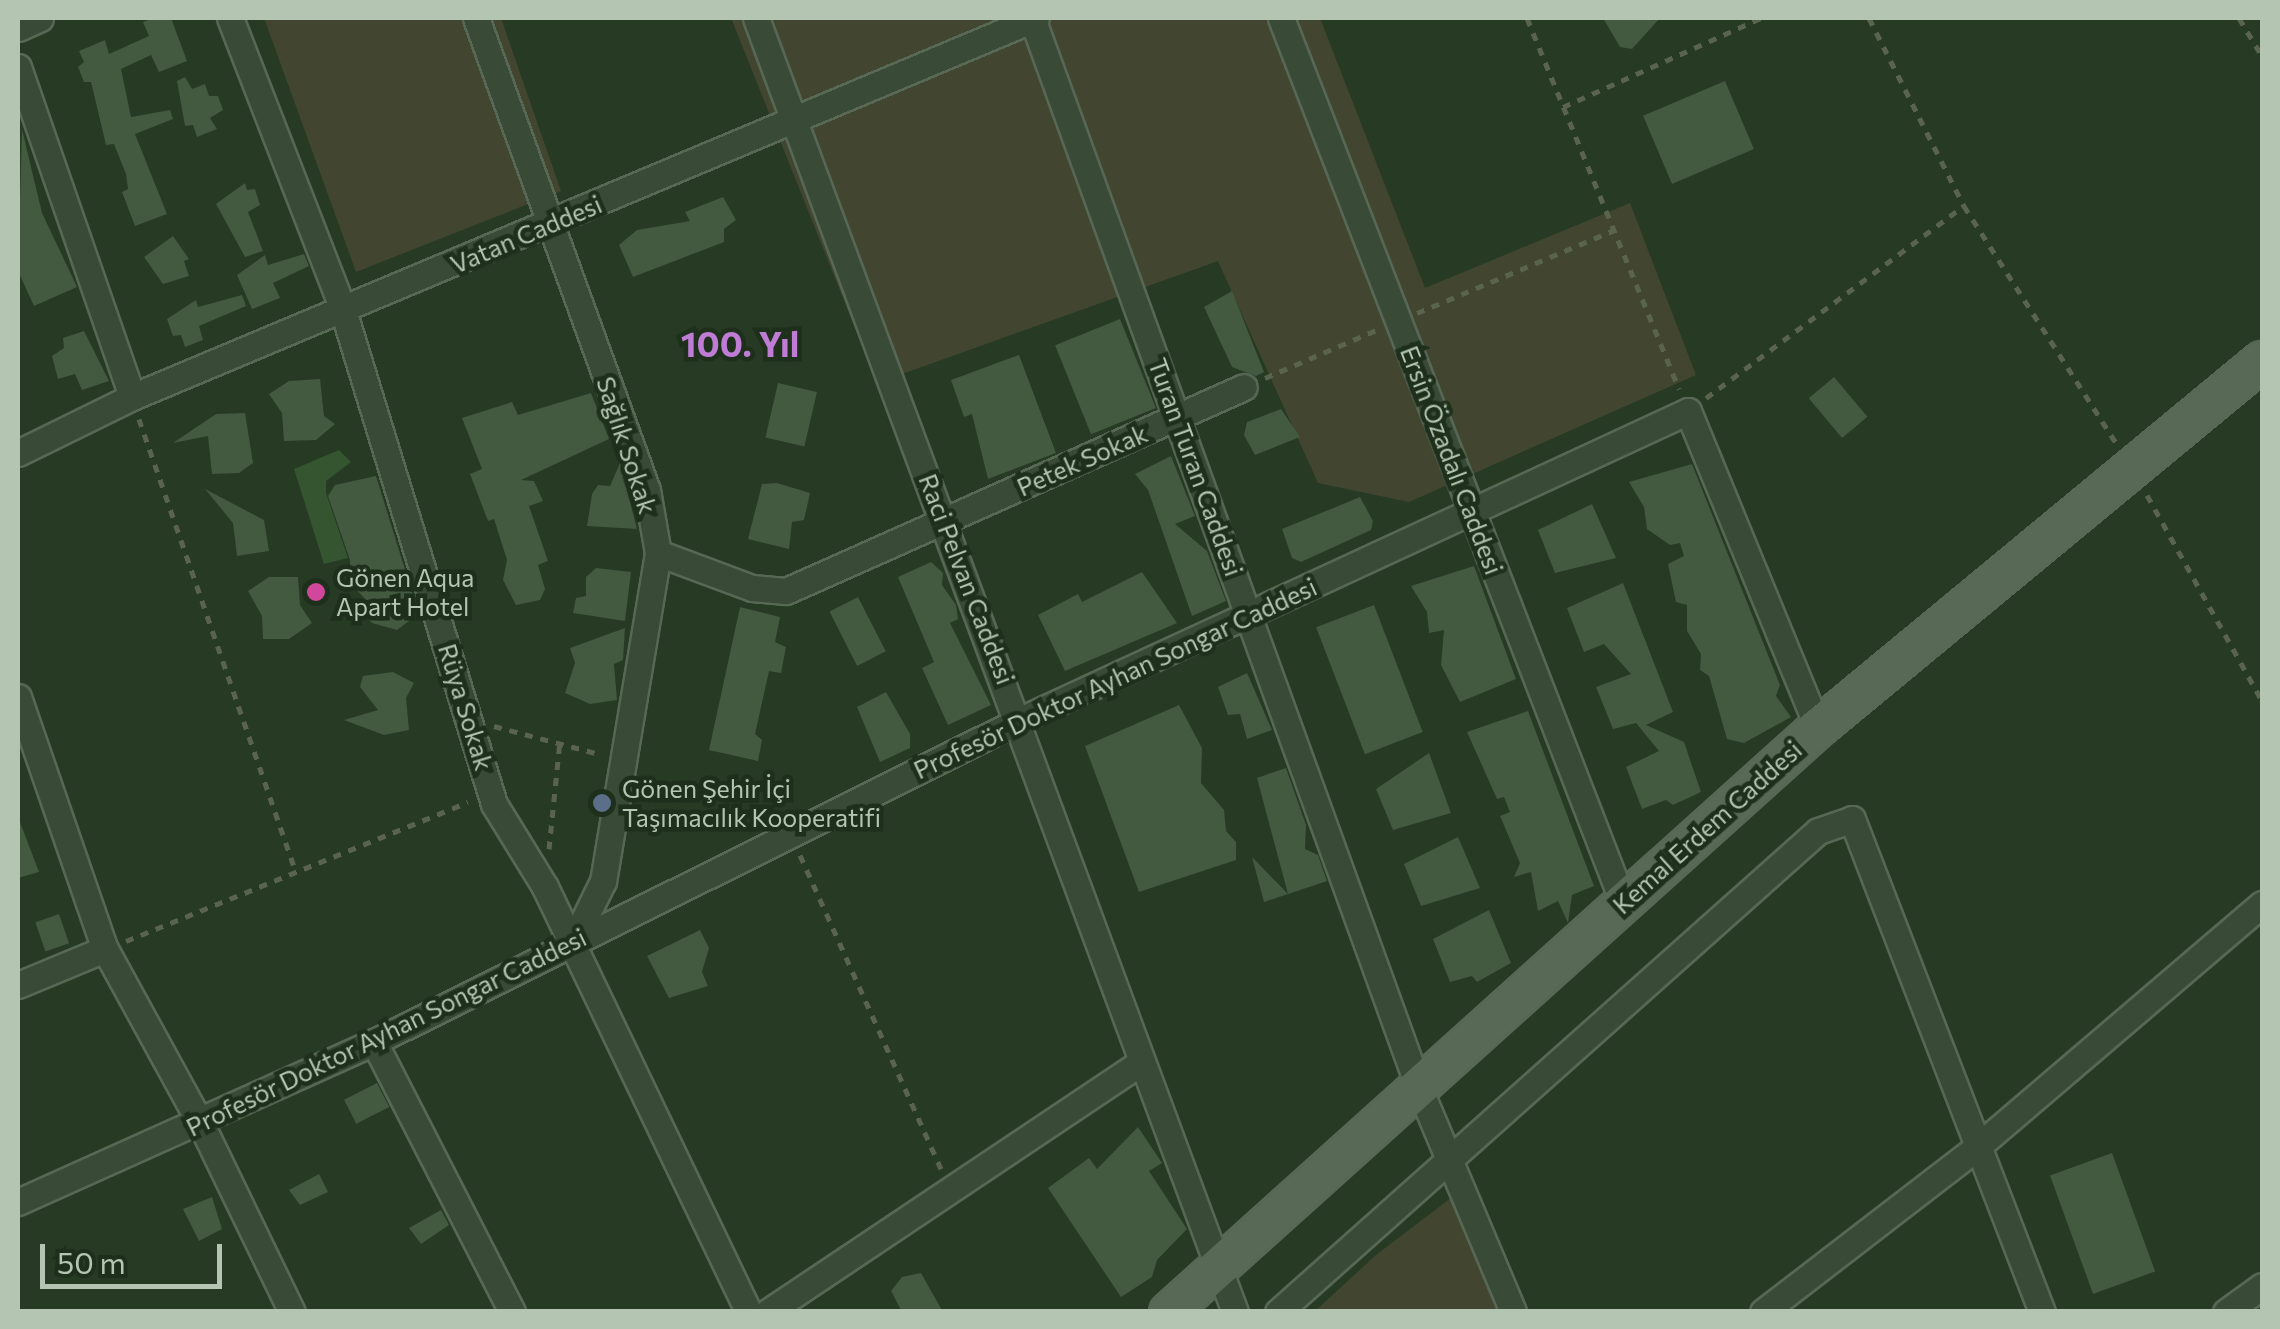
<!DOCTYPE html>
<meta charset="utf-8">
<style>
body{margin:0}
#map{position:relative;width:2280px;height:1329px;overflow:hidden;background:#263a24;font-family:Commissioner,sans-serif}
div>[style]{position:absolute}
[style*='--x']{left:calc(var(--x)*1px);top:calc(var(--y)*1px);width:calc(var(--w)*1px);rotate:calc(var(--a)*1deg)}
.green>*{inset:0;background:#424631}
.water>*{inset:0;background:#345530}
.building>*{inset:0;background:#435940;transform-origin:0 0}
.path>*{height:5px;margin-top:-2.5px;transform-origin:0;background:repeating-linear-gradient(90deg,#5a634e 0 8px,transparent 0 16px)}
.roads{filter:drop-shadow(2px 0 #576855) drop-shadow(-2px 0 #576855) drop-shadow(0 2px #576855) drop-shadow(0 -2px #576855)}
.street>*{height:25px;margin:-12.5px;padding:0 12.5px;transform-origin:12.5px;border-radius:12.5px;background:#394a37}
.primary>*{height:38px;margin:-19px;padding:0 19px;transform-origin:19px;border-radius:19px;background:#586a55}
.dots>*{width:28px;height:28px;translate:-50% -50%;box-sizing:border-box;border:5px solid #1e2f1c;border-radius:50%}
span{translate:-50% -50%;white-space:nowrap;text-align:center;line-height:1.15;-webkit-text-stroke:9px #1e2f1c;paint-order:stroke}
.street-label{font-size:25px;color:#b4c6b2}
.poi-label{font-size:25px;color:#b4c6b2}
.left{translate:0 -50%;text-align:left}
.district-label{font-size:35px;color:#be7cd5;font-weight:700}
.frame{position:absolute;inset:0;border:20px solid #b4c6b2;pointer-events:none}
.scale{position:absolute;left:40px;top:1244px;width:182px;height:45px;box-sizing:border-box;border:5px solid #b4c6b2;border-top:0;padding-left:12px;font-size:30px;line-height:35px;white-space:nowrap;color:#b4c6b2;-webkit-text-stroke:8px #1e2f1c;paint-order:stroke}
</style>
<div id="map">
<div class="green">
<div style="clip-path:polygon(264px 18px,501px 18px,561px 191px,356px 272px)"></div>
<div style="clip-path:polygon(731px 18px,1320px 18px,1425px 288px,1630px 203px,1696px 375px,1409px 502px,1318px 483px,1218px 261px,877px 383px)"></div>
<div style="clip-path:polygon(1456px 1194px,1501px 1312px,1314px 1312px,1376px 1255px)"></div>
</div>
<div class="water">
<div style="clip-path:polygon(339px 450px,351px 462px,326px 481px,326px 493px,348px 558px,324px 564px,294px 469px)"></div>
</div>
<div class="building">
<div style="clip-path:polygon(154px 18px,171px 18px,187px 61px,159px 72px,151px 55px,121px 69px,131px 117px,170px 110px,173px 119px,135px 134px,167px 214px,135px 226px,122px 192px,128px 189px,126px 174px,114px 144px,106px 145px,91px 82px,84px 82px,78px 67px,84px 62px,79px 51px,105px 40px,109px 54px,149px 36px,143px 22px)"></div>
<div style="clip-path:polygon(1603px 18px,1660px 18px,1632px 49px,1620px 47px)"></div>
<div style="clip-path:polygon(185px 77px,192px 89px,205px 84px,209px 96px,218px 96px,223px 110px,210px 118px,217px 129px,197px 137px,193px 125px,185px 126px,177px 81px)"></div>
<div style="left:1725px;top:81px;width:74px;height:89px;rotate:67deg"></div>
<div style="clip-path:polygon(22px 129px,42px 213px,77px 287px,34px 306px,18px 271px)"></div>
<div style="clip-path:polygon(245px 183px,247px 190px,255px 189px,260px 205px,248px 212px,263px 251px,245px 257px,216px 204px)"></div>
<div style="clip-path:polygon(723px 197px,736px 220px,724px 229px,724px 242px,633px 277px,619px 245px,637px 230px,690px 221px,685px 212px)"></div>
<div style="clip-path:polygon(173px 236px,189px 259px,184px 261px,189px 276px,163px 284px,144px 257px)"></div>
<div style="clip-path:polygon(304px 254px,309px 266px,273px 283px,280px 298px,252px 309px,237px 275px,265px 255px,268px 265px)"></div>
<div style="clip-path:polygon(1232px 291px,1264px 372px,1256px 376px,1232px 367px,1204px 307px)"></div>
<div style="clip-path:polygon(242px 295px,246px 306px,199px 326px,203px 340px,185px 347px,181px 335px,173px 336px,167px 319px,196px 300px,198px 307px)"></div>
<div style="left:1120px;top:319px;width:96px;height:70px;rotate:68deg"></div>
<div style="clip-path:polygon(84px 331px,109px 381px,82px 390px,75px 374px,58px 379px,52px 356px,64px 348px,63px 338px)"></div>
<div style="clip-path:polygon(1019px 355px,1056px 453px,988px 479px,972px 414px,964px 417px,951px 380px)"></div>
<div style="left:1834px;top:377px;width:52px;height:33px;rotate:50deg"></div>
<div style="clip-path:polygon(320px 379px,324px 416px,335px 424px,316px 440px,284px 441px,282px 413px,269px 394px,289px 381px)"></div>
<div style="left:778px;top:383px;width:40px;height:56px;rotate:13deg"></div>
<div style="clip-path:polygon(591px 393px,609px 439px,521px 480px,534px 481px,543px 501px,529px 506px,548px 561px,538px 565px,545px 589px,540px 600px,516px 605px,503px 580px,507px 560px,494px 519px,488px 521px,470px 474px,482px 469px,462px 418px,512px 402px,518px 415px)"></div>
<div style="clip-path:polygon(1281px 409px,1300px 437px,1255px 455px,1244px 435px,1247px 422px)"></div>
<div style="clip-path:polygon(245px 413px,253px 463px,239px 473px,212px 474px,208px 436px,173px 443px,216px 414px)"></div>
<div style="clip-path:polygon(1171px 456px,1195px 516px,1175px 524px,1207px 551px,1226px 601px,1192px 616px,1148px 490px,1135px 474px)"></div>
<div style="clip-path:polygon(620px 463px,637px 529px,587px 526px,592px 494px,598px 485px,610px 486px)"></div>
<div style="clip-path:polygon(1692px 464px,1780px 685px,1776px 696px,1791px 717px,1744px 743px,1727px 739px,1709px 676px,1700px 670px,1701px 654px,1687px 631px,1687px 605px,1676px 602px,1668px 564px,1684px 556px,1680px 543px,1670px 545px,1647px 529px,1644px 507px,1629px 482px)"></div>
<div style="clip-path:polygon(376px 476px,415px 602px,409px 621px,397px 630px,372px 623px,364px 612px,367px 601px,350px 583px,350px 560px,328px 496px,335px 485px)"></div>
<div style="clip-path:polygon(777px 483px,810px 493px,804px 520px,792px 522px,789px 549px,748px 539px,762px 484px)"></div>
<div style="clip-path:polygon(205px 489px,264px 520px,269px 551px,237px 556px,233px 523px)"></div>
<div style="clip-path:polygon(1360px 497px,1373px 521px,1371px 530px,1301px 562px,1292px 558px,1282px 529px)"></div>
<div style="clip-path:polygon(1592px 504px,1616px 558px,1555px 573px,1538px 530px)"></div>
<div style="clip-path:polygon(931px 562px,943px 573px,942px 585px,956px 605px,958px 619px,950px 623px,991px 705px,948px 725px,922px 668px,934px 662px,898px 577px)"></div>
<div style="clip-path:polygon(1474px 566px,1516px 679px,1460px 702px,1441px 665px,1444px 630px,1429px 633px,1427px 612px,1411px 586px)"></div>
<div style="clip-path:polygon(596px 568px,631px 572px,625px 621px,573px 613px,576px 598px,586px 596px,586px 577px)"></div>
<div style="clip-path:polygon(1142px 572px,1177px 623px,1065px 671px,1038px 615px,1078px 594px,1082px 602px)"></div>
<div style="clip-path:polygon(269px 577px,298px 577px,300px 605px,312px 623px,289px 639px,263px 639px,262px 616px,248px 591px)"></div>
<div style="clip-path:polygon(1623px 583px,1673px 712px,1646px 725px,1684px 742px,1701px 792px,1673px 805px,1666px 800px,1642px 809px,1626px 767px,1659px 751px,1636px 723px,1613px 729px,1596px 687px,1631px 674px,1604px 644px,1584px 652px,1567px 608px)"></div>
<div style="left:858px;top:597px;width:61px;height:32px;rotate:63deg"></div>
<div style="left:1374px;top:605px;width:136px;height:62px;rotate:69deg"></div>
<div style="clip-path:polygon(740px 607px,780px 617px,775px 642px,786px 647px,781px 673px,769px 671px,755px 734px,762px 740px,758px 761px,709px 750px)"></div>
<div style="clip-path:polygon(625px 628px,623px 660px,614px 664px,617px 700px,590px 704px,565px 693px,575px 663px,570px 648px)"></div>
<div style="clip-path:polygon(393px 672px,414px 683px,406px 698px,409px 730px,384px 735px,344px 720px,378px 710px,360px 687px,363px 676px)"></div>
<div style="clip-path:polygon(1247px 673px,1272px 730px,1247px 739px,1240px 714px,1228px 715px,1218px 687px)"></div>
<div style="clip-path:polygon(886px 692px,910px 734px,910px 748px,880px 762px,857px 707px)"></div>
<div style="clip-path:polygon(1179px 705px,1202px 748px,1201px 783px,1224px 810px,1226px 831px,1236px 842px,1236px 860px,1139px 892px,1085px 746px)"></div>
<div style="clip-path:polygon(1528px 711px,1594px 886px,1572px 895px,1568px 923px,1558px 901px,1538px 911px,1531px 872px,1514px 877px,1520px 863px,1500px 816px,1510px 812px,1504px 797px,1497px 799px,1467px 732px)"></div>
<div style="clip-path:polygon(1429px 753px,1451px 813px,1393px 830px,1376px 789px)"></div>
<div style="clip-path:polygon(1286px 768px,1306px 825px,1305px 849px,1318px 855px,1327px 881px,1264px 902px,1252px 857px,1288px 894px,1257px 778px)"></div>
<div style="clip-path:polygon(18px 817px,39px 872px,18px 878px)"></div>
<div style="clip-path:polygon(1458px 837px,1480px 888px,1421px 906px,1404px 864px)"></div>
<div style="clip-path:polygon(1489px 910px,1511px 963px,1477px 982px,1472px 976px,1450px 982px,1433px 939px)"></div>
<div style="left:59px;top:914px;width:31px;height:25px;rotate:71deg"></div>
<div style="clip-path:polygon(700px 930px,709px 948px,702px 972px,708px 986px,669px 998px,647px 956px)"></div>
<div style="left:377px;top:1083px;width:27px;height:37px;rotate:63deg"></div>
<div style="clip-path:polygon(1138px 1127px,1162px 1163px,1149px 1171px,1187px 1229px,1157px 1260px,1152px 1277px,1121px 1297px,1048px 1188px,1089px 1158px,1097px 1169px)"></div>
<div style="left:2112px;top:1153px;width:126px;height:66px;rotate:70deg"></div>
<div style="clip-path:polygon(319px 1174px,328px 1192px,300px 1205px,289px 1190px)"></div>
<div style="clip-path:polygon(212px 1197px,222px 1229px,199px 1241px,183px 1209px)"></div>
<div style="clip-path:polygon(441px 1210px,449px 1225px,421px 1244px,409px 1228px)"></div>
<div style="clip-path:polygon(921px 1273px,943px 1312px,902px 1312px,891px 1291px,902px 1277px)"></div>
</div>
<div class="path">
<div style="--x:1527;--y:18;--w:401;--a:67.7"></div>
<div style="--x:1869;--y:18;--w:211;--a:63.2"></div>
<div style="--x:1964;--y:206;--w:282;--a:57.3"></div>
<div style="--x:2239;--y:18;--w:44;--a:58.8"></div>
<div style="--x:1563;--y:107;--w:217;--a:-24.2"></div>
<div style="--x:1417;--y:313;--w:214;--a:-22.8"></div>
<div style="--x:1265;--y:378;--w:124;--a:-23.3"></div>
<div style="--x:1706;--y:398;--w:322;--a:-36.7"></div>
<div style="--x:139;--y:419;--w:479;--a:70.9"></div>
<div style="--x:2147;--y:495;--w:236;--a:60.8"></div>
<div style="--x:494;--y:726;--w:109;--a:14.9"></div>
<div style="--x:549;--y:849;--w:109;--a:-84.2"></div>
<div style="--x:800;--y:855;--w:344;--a:65.8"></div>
<div style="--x:126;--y:941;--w:369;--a:-22.1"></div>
</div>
<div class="roads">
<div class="street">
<div style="--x:230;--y:18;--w:313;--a:68.8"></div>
<div style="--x:343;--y:310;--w:517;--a:73"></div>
<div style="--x:494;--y:804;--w:97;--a:58.4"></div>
<div style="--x:545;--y:887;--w:471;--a:64.4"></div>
<div style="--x:476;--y:18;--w:502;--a:70.09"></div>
<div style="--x:647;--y:490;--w:64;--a:80.1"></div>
<div style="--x:658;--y:553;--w:333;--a:99.5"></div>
<div style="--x:603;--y:881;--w:68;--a:116.2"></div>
<div style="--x:756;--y:18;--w:1380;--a:69.69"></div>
<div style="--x:1032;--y:18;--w:1138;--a:70.12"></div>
<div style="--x:1419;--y:1088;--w:243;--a:67.2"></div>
<div style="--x:1281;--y:18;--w:948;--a:68.85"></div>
<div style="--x:18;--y:28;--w:24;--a:-24"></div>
<div style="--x:18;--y:67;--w:349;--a:70.9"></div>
<div style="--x:18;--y:453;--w:127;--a:-26.2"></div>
<div style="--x:132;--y:397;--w:980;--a:-22.75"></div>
<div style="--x:658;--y:553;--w:100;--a:20.4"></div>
<div style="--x:752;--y:588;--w:34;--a:5"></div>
<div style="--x:786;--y:591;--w:501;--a:-24.01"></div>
<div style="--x:18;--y:697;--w:267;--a:71"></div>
<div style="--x:105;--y:949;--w:200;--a:61.3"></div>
<div style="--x:201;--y:1124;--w:209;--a:64.2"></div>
<div style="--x:18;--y:985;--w:94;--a:-22.5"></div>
<div style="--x:374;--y:1042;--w:303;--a:62.9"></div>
<div style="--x:18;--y:1202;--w:390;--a:-24.2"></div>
<div style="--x:374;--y:1042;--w:722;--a:-26.49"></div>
<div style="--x:1020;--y:720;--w:736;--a:-24.82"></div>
<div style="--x:1688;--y:411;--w:343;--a:67.7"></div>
<div style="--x:768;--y:1312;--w:446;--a:-33.8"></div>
<div style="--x:1278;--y:1312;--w:723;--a:-41.69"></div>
<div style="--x:1818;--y:831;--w:36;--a:-19"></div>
<div style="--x:1852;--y:819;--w:528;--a:68.92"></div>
<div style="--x:1763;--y:1312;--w:267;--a:-37.6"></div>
<div style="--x:1975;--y:1149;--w:377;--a:-40.5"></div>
<div style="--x:2226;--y:1312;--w:44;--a:-35.8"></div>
</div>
<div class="primary">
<div style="--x:1169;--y:1312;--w:873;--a:-41.98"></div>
<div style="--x:1818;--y:728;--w:576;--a:-39.58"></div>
</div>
</div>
<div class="dots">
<div style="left:316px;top:592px;background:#d1479c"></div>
<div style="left:602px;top:803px;background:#5c6f8a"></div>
</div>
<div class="street-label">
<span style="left:526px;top:234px;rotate:-23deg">Vatan Caddesi</span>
<span style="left:627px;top:445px;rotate:72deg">Sağlık Sokak</span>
<span style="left:1082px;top:460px;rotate:-24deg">Petek Sokak</span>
<span style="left:1452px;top:460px;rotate:69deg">Ersin Özadalı Caddesi</span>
<span style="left:1196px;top:467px;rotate:70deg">Turan Turan Caddesi</span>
<span style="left:967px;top:579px;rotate:69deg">Raci Pelvan Caddesi</span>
<span style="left:1115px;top:678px;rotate:-25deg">Profesör Doktor Ayhan Songar Caddesi</span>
<span style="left:466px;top:707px;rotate:73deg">Rüya Sokak</span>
<span style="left:1707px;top:827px;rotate:-42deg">Kemal Erdem Caddesi</span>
<span style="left:386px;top:1032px;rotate:-26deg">Profesör Doktor Ayhan Songar Caddesi</span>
</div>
<div class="poi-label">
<span class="left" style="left:336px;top:592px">Gönen Aqua<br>Apart Hotel</span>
<span class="left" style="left:622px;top:803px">Gönen Şehir İçi<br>Taşımacılık Kooperatifi</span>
</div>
<div class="district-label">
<span style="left:740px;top:343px">100. Yıl</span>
</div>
<div class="frame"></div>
<div class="scale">50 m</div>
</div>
